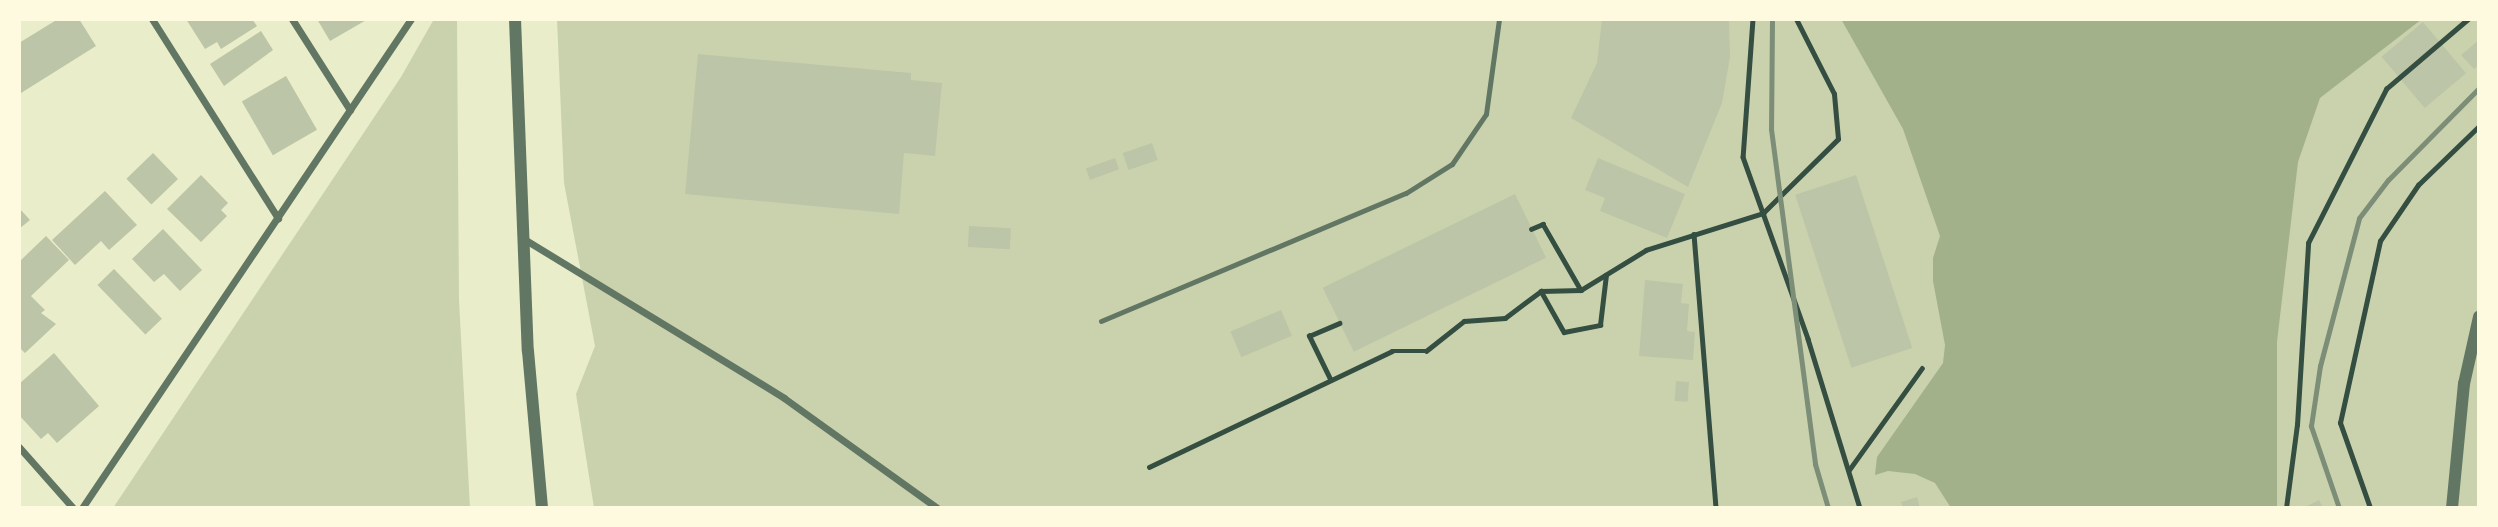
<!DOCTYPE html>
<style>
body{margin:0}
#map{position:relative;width:2498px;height:527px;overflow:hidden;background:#e9edc9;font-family:Helvetica,sans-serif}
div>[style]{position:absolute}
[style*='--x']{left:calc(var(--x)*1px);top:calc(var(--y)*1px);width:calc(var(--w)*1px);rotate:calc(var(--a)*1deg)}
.green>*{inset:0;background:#cad2ad}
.water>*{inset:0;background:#a3b18a}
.building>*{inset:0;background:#bcc5a7;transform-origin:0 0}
.path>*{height:4.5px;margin:-2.25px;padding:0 2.25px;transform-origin:2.25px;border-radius:2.25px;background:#344e41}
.service>*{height:5px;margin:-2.5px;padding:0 2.5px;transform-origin:2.5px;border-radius:2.5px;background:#617663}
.minor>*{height:7px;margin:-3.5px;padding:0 3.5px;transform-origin:3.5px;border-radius:3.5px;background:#617663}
.tertiary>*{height:12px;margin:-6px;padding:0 6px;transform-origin:6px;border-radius:6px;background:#617663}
.rail>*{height:5px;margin:-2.5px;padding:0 2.5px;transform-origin:2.5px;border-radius:2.5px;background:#7c8e77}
span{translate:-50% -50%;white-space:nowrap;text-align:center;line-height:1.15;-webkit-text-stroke:7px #fefae0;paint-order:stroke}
.frame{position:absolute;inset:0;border:21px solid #fefae0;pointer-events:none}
</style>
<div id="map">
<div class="green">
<div style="clip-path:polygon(434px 19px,457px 19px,459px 300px,470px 508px,113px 508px,401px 77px)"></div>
<div style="clip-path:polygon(557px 19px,2479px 19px,2479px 508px,594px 508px,576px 394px,595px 346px,564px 183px)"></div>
</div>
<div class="water">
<div style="clip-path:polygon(1841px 19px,2422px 19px,2320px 98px,2298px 162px,2277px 342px,2277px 508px,1951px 508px,1935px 483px,1915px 474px,1888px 471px,1875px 475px,1877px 457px,1943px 363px,1945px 345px,1933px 281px,1933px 258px,1940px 236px,1903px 129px)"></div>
</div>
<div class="building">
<div style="clip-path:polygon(58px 19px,79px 19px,96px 46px,21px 93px,19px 43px)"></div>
<div style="clip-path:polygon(186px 19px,252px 19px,257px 26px,221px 49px,217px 42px,205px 49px)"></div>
<div style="clip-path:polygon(317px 19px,368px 19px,330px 41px)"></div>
<div style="clip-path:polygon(1602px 19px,1729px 19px,1730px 57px,1722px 103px,1688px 187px,1571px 118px,1597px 63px)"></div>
<div style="left:2423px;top:22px;width:67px;height:54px;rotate:50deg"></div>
<div style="clip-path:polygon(261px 31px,273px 50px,224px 86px,210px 64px)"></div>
<div style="clip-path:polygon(2479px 40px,2479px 65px,2474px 69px,2461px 55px)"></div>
<div style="clip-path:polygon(698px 54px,911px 73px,911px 80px,942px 83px,935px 156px,904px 153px,899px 214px,685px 194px)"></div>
<div style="left:286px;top:76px;width:62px;height:51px;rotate:60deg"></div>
<div style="left:1152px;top:143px;width:18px;height:31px;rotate:71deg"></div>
<div style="left:153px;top:153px;width:36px;height:37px;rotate:46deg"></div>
<div style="left:1115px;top:158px;width:12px;height:31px;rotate:70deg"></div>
<div style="clip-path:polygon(1598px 158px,1685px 194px,1667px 238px,1600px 211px,1605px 198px,1585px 190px)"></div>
<div style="clip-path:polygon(201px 175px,228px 203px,221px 210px,227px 216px,201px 242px,167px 209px)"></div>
<div style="left:1856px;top:175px;width:182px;height:64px;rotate:72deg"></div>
<div style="clip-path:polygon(105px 191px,137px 225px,109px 250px,101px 241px,75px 265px,52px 240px)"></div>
<div style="left:1515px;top:194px;width:71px;height:214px;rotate:64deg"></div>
<div style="clip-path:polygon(19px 208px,30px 220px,19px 229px)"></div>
<div style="left:969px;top:226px;width:42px;height:21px;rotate:3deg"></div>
<div style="clip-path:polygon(163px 229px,202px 270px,180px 291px,164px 274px,154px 282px,132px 259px)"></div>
<div style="clip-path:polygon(46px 236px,69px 260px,31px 296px,45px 310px,41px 313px,56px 324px,25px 353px,19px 347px,19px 262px)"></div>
<div style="left:114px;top:269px;width:69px;height:23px;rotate:46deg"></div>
<div style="clip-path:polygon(1645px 280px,1683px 284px,1681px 303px,1689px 304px,1687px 331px,1695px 332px,1693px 360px,1639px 356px)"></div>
<div style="left:1281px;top:310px;width:28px;height:55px;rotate:67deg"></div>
<div style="clip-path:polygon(54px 353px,99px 406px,57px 443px,48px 433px,41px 439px,19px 415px,19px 384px)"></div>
<div style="left:1676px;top:381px;width:13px;height:20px;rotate:4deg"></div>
<div style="clip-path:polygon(1917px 497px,1920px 508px,1903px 508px,1901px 502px)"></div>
<div style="clip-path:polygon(2319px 500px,2323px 508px,2303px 508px)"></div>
</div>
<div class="path">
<div style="--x:1753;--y:19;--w:138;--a:94.1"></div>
<div style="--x:1743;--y:157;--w:193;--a:70.3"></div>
<div style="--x:1808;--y:339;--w:177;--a:72.9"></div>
<div style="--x:1531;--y:229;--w:13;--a:-23"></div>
<div style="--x:1543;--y:224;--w:76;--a:60.1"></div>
<div style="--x:1694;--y:234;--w:275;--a:85.4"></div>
<div style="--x:1541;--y:291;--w:47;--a:60.7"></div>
<div style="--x:1564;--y:332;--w:37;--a:-11"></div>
<div style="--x:1600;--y:325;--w:50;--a:-83.2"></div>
<div style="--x:1330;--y:379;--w:48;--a:-116"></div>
<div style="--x:1309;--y:336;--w:33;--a:-23"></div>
<div style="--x:1149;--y:467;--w:269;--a:-25.5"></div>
<div style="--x:1392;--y:351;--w:34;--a:0"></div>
<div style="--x:1426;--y:351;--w:48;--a:-38.3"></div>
<div style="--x:1464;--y:321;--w:41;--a:-4.2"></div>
<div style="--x:1505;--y:318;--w:45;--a:-36.9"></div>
<div style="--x:1541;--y:291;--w:40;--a:-1.4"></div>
<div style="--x:1581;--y:290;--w:76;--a:-31.6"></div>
<div style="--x:1646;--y:250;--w:123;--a:-17.5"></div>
<div style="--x:1763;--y:213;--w:105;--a:-44.6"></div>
<div style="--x:1838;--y:139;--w:45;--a:-95.1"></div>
<div style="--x:1834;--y:94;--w:84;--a:-116.9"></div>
<div style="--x:1849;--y:470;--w:125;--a:-54.4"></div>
<div style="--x:2286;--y:508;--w:84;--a:-82.5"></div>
<div style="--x:2297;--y:425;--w:182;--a:-86.5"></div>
<div style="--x:2308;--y:243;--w:173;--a:-63.1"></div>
<div style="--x:2386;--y:89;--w:108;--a:-40.5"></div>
<div style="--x:2370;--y:508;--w:90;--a:-109.4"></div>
<div style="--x:2340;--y:423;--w:186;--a:-77.6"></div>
<div style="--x:2380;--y:241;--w:68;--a:-55.8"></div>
<div style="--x:2418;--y:185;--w:85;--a:-44"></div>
</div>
<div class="service">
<div style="--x:1101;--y:321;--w:331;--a:-22.8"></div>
<div style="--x:1406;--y:193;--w:54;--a:-32.2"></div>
<div style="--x:1452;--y:164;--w:60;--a:-55.8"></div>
<div style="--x:1486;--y:114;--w:96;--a:-82.2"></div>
</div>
<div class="minor">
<div style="--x:152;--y:19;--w:236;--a:57.7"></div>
<div style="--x:292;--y:19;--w:108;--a:57.5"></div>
<div style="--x:524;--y:239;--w:305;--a:31.4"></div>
<div style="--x:784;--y:398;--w:188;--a:35.7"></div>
<div style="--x:19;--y:447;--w:81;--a:48.5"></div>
<div style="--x:82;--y:508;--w:589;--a:-56.07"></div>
</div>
<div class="tertiary">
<div style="--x:515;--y:19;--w:332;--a:87.8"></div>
<div style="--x:528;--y:351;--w:158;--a:84.9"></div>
<div style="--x:2452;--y:508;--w:125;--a:-84.5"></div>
<div style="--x:2464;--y:384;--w:69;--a:-77.4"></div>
</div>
<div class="rail">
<div style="--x:1772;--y:19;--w:110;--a:90.5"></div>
<div style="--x:1771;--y:129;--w:338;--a:82.5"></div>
<div style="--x:1815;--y:464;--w:46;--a:73.5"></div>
<div style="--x:2339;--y:508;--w:87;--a:-108.9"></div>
<div style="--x:2311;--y:426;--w:61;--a:-81.5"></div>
<div style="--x:2320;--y:366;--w:153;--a:-75.2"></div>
<div style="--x:2359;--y:218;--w:48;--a:-52.7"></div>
<div style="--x:2388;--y:180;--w:129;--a:-45.3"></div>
</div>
<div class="frame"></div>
</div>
